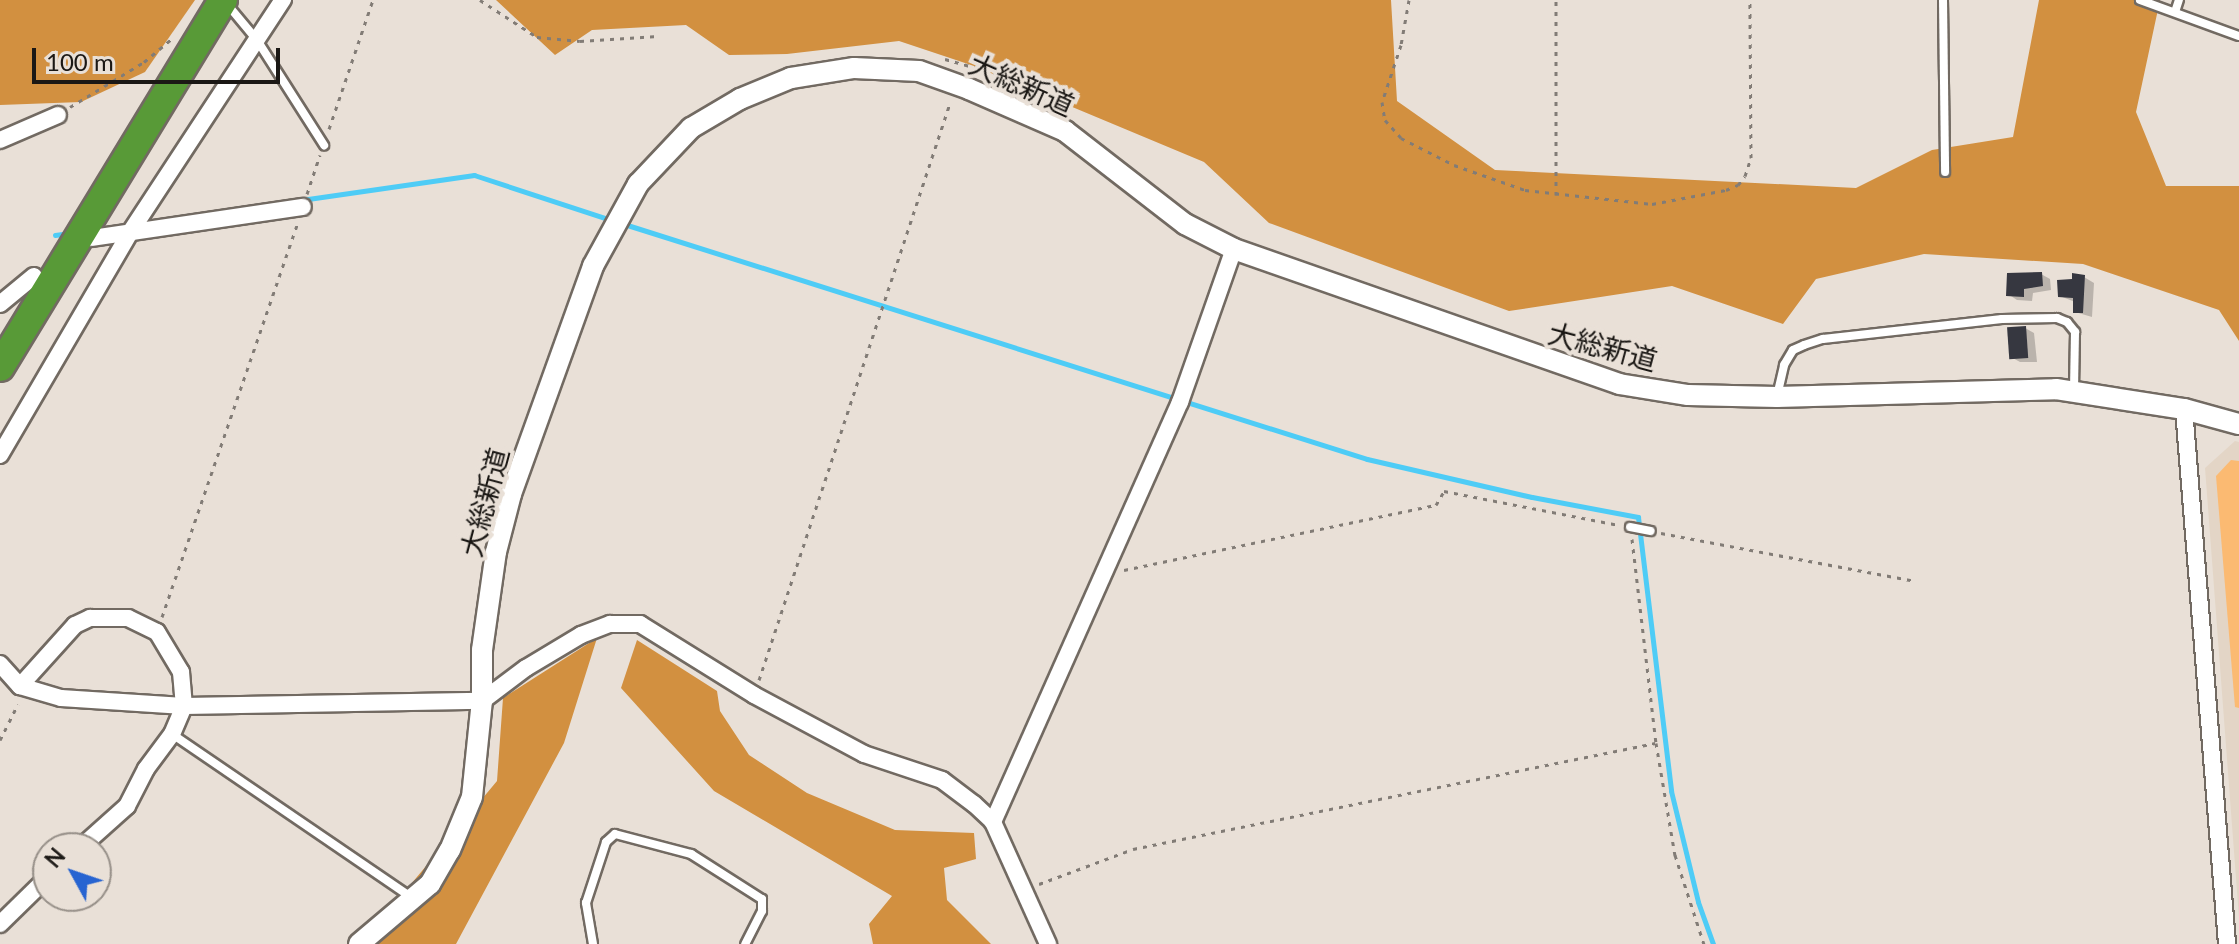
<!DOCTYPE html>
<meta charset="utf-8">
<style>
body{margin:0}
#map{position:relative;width:2239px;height:944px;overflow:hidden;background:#e9e0d7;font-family:Lato,"Noto Sans JP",sans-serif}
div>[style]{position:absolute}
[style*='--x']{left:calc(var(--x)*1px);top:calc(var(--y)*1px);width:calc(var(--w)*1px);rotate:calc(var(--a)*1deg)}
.built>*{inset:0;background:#e3d5c6}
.green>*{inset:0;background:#fbba72}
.forest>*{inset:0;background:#d29040}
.shadow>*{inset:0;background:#0003}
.stream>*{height:5px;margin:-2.5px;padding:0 2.5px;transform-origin:2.5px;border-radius:2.5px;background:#4eccf6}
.building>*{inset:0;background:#363740;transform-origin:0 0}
.path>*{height:3px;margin-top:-1.5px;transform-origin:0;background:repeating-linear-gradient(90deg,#827c76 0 4px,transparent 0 10px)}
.roads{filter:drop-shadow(2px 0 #726a62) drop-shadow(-2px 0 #726a62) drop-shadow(0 2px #726a62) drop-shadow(0 -2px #726a62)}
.service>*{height:8px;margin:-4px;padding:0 4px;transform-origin:4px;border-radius:4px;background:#fff}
.minor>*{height:16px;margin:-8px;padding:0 8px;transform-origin:8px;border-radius:8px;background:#fff}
.tertiary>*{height:20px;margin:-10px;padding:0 10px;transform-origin:10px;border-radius:10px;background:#fff}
.motorway>*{height:28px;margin:-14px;padding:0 14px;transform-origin:14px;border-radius:14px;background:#589a37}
span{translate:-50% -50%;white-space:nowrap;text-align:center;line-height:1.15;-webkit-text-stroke:8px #e9e0d7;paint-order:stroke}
.street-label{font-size:28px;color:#1b1815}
.north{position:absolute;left:32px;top:832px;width:80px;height:80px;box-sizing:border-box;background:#e9e0d7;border:2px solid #979089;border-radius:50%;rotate:310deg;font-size:22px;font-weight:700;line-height:32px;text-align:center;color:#1b1815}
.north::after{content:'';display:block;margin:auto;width:28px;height:36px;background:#2764d1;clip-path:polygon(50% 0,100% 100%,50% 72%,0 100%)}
.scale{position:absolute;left:32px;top:48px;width:248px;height:36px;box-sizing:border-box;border:4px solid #1b1815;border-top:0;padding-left:10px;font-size:24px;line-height:28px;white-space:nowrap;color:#1b1815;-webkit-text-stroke:6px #e9e0d7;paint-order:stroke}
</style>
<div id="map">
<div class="built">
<div style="clip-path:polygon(2235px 441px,2239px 442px,2239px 918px,2205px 468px)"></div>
</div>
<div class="green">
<div style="clip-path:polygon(2231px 460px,2239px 461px,2239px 708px,2235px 707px,2216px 476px)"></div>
</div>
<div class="forest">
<div style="clip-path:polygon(0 0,195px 0,145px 72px,81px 102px,0 105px)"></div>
<div style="clip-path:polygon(496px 0,1391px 0,1397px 101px,1495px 170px,1856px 188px,1932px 150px,2013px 137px,2039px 0,2160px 0,2136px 112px,2166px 186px,2239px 186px,2239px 341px,2219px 310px,2083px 264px,1924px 254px,1816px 279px,1783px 324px,1672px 286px,1509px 311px,1269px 223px,1204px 162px,974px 66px,899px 41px,787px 54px,729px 55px,686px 25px,592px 30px,555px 55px)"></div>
<div style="clip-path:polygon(597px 638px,564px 743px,456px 944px,361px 944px,497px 781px,503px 698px)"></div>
<div style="clip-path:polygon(637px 640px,717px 691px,720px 711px,749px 755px,807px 793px,895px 830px,974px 833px,976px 859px,944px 868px,947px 900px,991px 944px,873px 944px,869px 924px,892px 896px,714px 791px,621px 688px)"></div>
</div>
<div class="shadow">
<div style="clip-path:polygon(2041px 274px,2050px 279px,2051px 290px,2033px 293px,2032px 301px,2017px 300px,2008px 294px)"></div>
<div style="clip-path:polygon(2084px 277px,2094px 283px,2092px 317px,2075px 312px,2075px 302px,2060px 296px)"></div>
<div style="clip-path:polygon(2025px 328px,2034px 333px,2037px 362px,2020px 362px,2011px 357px)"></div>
</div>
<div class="stream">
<div style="--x:301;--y:200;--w:175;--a:-8.2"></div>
<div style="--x:474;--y:175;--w:147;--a:18.2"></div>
<div style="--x:624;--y:224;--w:779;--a:17.55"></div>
<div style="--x:1367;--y:459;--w:169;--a:13"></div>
<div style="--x:1532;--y:497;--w:108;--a:10.7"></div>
<div style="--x:1638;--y:517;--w:276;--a:83.1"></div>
<div style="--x:1671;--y:791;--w:114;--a:76.3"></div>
<div style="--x:1698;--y:902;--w:45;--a:70.3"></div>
<div style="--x:55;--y:235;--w:15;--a:-8"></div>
</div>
<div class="building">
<div style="clip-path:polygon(2042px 272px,2043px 286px,2024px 289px,2024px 297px,2006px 296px,2007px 273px)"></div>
<div style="clip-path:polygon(2072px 273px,2085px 275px,2083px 313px,2073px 313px,2073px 298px,2058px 297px,2057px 280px,2072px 279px)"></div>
<div style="left:2026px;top:326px;width:32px;height:19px;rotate:86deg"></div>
</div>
<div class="path">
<div style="--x:480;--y:0;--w:68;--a:33"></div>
<div style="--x:537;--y:37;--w:43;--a:5.3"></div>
<div style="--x:580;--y:41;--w:78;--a:-3.7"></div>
<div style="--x:1409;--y:0;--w:46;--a:100.1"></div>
<div style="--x:1401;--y:45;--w:60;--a:108.4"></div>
<div style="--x:1382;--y:102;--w:18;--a:81"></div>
<div style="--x:1385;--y:120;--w:24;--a:48"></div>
<div style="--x:1401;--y:138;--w:59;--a:27"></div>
<div style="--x:1454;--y:165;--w:75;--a:19.4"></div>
<div style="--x:1525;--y:190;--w:128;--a:6.3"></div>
<div style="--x:1652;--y:204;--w:75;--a:-10.7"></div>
<div style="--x:1726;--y:190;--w:13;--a:-23"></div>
<div style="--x:1738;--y:185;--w:11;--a:-52"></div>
<div style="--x:1745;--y:176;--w:19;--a:-72"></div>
<div style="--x:1751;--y:158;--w:158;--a:-90.4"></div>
<div style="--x:945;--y:59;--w:55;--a:15.8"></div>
<div style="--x:998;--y:74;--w:57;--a:29.2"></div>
<div style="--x:70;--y:107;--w:87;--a:-31.3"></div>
<div style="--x:144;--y:62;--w:38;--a:-40"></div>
<div style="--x:329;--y:129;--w:136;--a:-71.2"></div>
<div style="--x:307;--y:194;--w:41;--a:-71.6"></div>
<div style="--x:1556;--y:195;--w:195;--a:-90"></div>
<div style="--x:1661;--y:533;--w:259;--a:10.7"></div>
<div style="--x:1632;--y:539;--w:205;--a:83.3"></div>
<div style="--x:1656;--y:743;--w:114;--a:80.4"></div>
<div style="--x:1675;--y:855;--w:94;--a:72"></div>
<div style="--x:1124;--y:570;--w:319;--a:-11.8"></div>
<div style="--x:1436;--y:505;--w:16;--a:-60"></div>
<div style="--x:1444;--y:491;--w:178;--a:11"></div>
<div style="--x:162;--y:617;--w:416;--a:-71"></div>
<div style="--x:759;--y:680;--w:608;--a:-71.68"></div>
<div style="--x:0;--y:740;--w:40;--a:-63.4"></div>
<div style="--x:1039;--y:884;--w:100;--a:-20.4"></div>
<div style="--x:1133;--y:849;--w:533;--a:-11.48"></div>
</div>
<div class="roads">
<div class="service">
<div style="--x:1943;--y:0;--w:172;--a:89.3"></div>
<div style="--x:2140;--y:0;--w:105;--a:20"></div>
<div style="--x:227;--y:4;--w:47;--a:50.2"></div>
<div style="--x:257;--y:40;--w:125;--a:57.5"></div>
<div style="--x:2175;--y:12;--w:13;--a:-72"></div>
<div style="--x:1777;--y:396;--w:32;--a:-77"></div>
<div style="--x:1784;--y:365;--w:17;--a:-59"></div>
<div style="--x:1793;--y:350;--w:12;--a:-24"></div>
<div style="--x:1804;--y:345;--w:20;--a:-18"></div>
<div style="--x:1823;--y:339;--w:180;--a:-6.4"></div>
<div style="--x:2002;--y:319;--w:55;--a:-1"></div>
<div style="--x:2057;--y:318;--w:11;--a:22"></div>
<div style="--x:2067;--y:322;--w:13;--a:51"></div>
<div style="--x:2075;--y:332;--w:59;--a:91"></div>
<div style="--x:1630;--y:527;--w:21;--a:11"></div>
<div style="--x:172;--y:734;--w:289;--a:34.3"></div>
<div style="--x:593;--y:944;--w:42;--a:-99.7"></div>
<div style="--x:586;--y:903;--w:64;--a:-71.8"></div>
<div style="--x:606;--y:842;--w:12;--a:-42"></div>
<div style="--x:615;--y:834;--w:79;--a:14.7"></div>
<div style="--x:691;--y:854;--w:84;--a:32.4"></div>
<div style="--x:762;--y:899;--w:12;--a:90"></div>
<div style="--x:762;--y:911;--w:37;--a:117"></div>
</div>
<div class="minor">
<div style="--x:0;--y:140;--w:63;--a:-23.3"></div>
<div style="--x:92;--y:238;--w:213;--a:-8.4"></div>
<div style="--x:0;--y:304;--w:44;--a:-39.5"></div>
<div style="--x:2184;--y:409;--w:537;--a:85.4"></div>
<div style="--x:0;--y:455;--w:259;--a:-59.7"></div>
<div style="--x:131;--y:231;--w:277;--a:-56.7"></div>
<div style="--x:0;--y:664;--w:30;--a:48"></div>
<div style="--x:20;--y:686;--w:43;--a:16.3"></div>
<div style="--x:61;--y:698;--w:123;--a:3.7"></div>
<div style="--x:184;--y:706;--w:298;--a:-1"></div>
<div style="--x:482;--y:701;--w:55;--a:-36.9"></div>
<div style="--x:526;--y:668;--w:64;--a:-31"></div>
<div style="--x:581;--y:635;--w:31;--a:-21"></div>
<div style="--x:610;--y:624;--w:30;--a:0"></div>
<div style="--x:640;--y:624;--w:134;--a:31.9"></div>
<div style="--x:754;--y:695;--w:125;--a:28.2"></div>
<div style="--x:864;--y:754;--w:82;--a:18.4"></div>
<div style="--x:942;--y:780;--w:40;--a:37"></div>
<div style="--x:974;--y:804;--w:26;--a:43"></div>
<div style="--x:993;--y:822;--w:134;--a:65.7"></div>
<div style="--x:20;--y:686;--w:82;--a:-48"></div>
<div style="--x:75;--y:625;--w:17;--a:-25"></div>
<div style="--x:90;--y:618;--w:38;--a:0"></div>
<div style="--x:128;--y:618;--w:32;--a:26"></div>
<div style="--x:157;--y:632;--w:47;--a:59"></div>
<div style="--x:181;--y:672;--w:34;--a:85"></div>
<div style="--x:184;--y:706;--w:30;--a:113"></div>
<div style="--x:172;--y:734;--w:44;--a:126.6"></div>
<div style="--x:146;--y:769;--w:42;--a:117.2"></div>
<div style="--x:127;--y:806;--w:63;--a:138.2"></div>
<div style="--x:993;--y:822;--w:460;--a:-66"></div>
<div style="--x:1180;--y:402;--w:162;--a:-70.6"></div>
<div style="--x:0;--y:924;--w:67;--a:-44.4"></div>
</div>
<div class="tertiary">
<div style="--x:359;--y:944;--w:93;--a:-40.2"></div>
<div style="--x:430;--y:884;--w:39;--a:-60"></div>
<div style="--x:450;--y:850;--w:57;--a:-67.5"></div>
<div style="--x:472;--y:797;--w:97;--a:-84.1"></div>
<div style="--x:482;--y:701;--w:51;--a:-90"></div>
<div style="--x:482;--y:650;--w:99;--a:-81.9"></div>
<div style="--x:496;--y:552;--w:60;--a:-75.5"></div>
<div style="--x:511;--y:494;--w:242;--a:-70.2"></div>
<div style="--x:593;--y:266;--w:94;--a:-61.2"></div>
<div style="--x:638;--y:184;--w:77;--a:-46.6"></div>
<div style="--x:691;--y:128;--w:57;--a:-30.6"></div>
<div style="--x:740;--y:99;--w:55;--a:-22.4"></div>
<div style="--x:791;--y:78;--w:64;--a:-9"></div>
<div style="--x:854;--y:68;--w:65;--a:2.6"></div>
<div style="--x:919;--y:71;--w:53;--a:19.8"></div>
<div style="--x:969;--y:89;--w:105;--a:23.6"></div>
<div style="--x:1065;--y:131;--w:152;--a:37.8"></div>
<div style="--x:1185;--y:224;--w:55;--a:27"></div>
<div style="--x:1234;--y:249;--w:408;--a:19.3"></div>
<div style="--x:1619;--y:384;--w:70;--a:9.1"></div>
<div style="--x:1688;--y:395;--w:89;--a:1.3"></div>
<div style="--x:1777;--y:397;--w:279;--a:-1.6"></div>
<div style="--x:2056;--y:389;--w:130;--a:8.9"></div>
<div style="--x:2184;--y:409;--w:57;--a:15.3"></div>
</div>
<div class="motorway">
<div style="--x:0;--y:367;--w:429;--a:-58.7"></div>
</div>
</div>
<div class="street-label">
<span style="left:1022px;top:84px;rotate:24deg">大総新道</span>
<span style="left:1603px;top:346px;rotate:15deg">大総新道</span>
<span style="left:484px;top:502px;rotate:-75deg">大総新道</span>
</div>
<div class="north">N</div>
<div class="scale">100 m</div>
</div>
